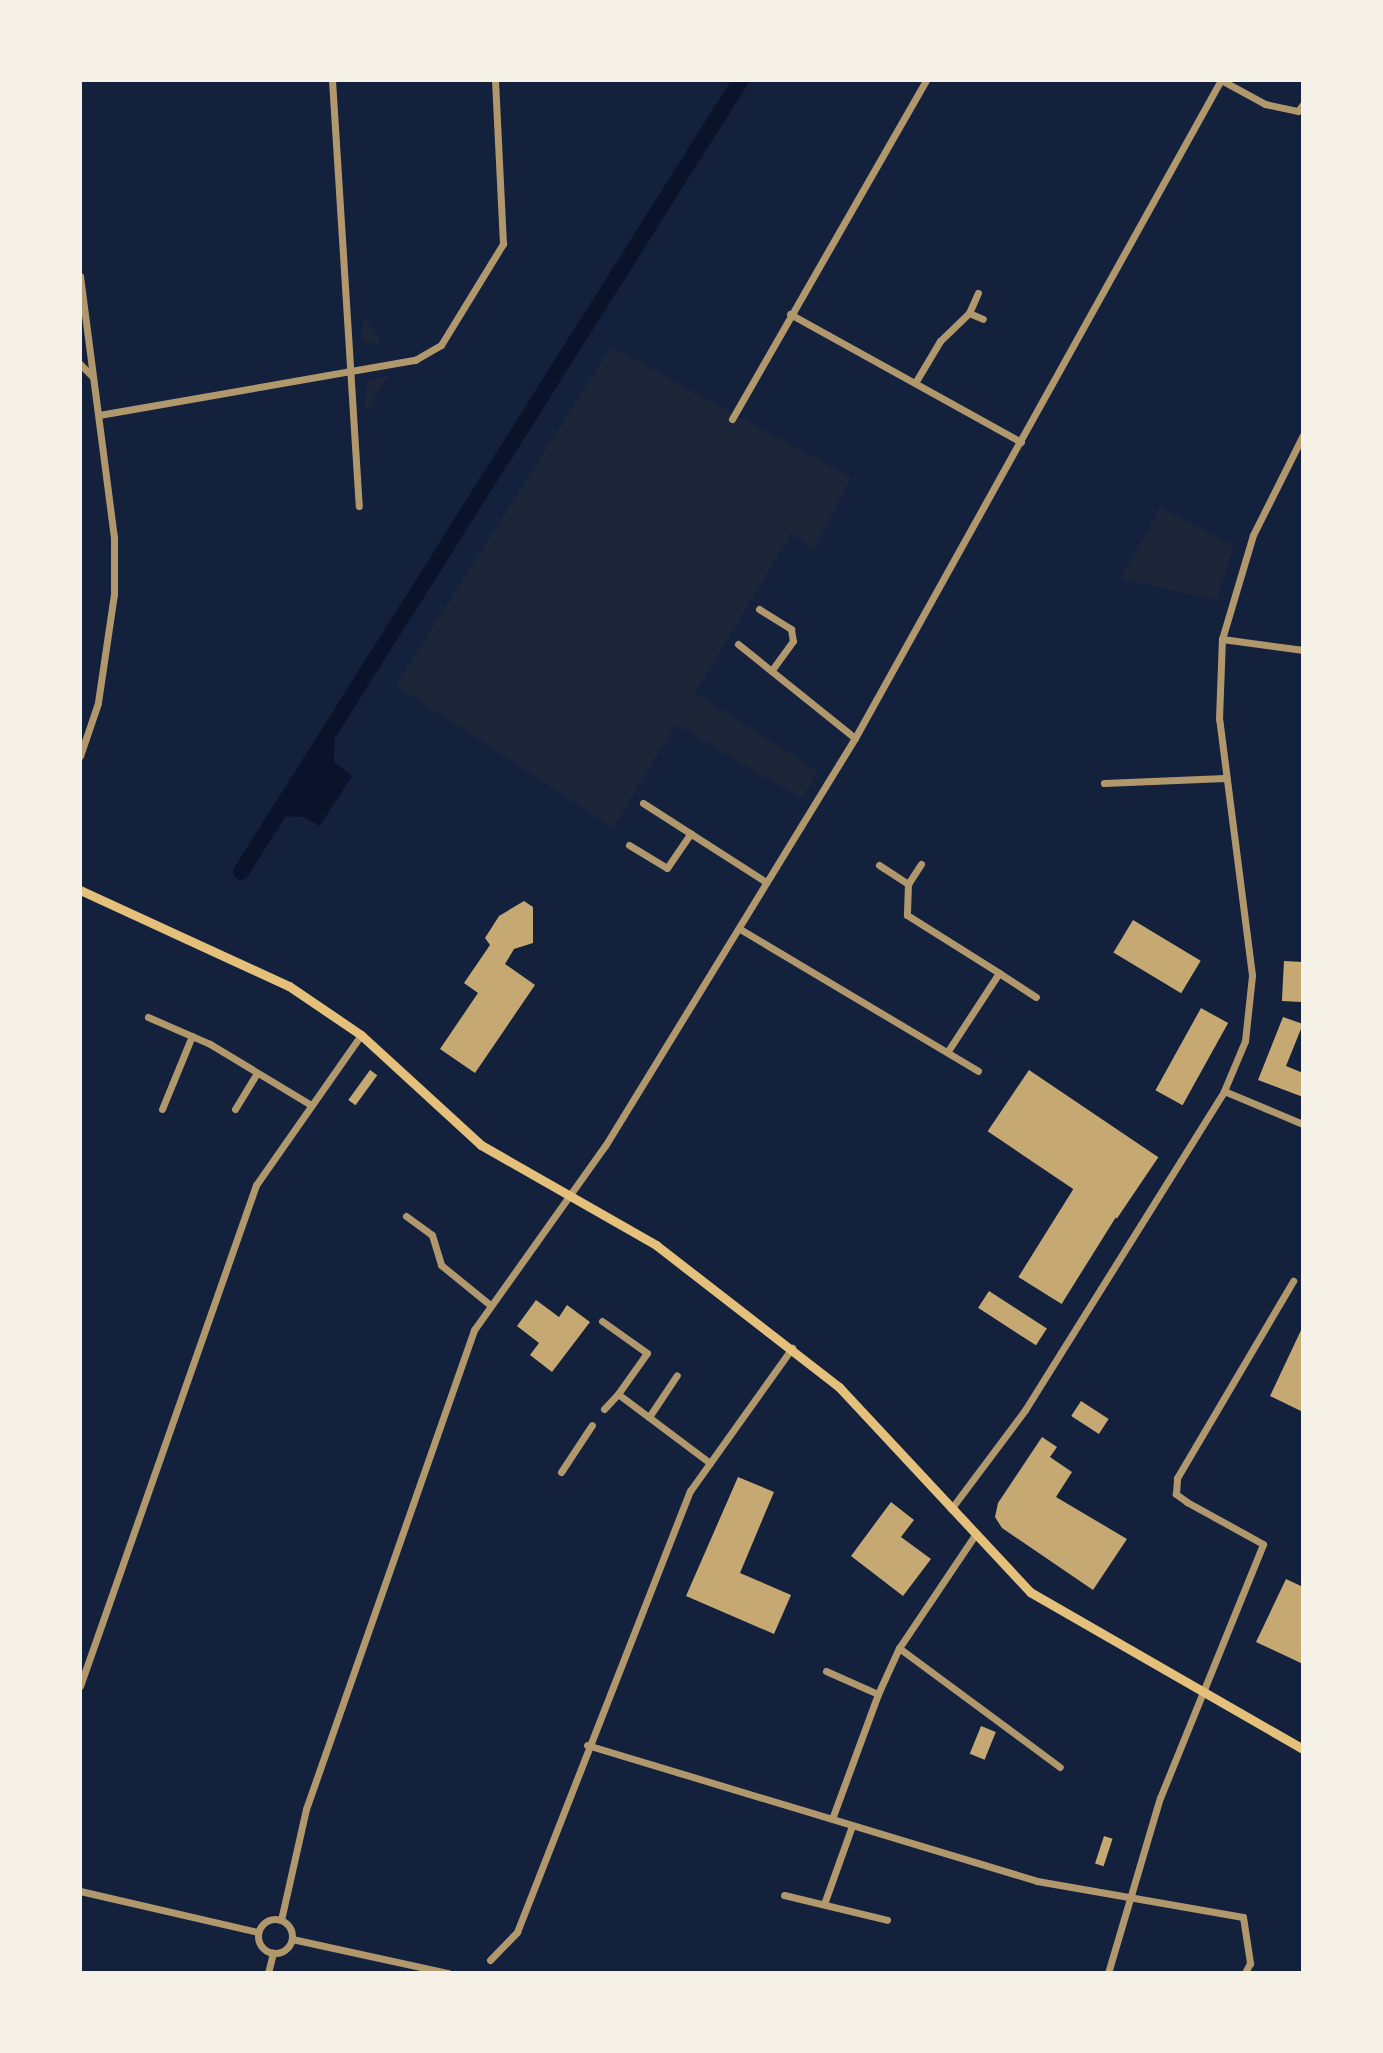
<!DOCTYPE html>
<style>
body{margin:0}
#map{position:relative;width:1383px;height:2053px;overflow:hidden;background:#14213d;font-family:Arial,sans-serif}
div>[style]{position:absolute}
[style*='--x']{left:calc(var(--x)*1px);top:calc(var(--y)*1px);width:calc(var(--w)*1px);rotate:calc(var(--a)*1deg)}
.green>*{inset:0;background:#1d2539}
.water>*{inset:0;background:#0b132b}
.canal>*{height:16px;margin:-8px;padding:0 8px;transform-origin:8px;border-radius:8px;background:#0b132b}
.building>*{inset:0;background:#c6a872;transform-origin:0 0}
.minor>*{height:7px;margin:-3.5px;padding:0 3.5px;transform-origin:3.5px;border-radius:3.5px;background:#b1986c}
.minor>.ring{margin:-3.5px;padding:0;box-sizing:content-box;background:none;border:7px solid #b1986c;border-radius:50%}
.secondary>*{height:9px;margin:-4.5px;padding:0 4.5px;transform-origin:4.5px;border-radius:4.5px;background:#e5c07b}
span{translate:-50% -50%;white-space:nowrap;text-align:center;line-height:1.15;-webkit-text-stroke:8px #f6f1e7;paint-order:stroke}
.frame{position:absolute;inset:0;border:82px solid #f6f1e7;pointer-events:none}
</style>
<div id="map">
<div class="green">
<div style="clip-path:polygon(364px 314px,382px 344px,366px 343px,361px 336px)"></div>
<div style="clip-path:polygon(611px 347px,851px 478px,814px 548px,791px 534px,695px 693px,818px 772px,802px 799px,676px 724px,613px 828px,396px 685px)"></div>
<div style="clip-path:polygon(388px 376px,367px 409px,365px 409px,367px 381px)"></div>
<div style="clip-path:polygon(1160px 507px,1234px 546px,1217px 600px,1121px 579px)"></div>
</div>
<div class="water">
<div style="clip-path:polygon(335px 723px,334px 762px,352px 776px,320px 826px,303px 817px,276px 816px)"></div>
</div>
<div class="canal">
<div style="--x:241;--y:872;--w:937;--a:-57.74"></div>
</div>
<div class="building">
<div style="clip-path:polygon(524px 901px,533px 907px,533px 943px,514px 949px,505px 964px,535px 985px,475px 1073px,440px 1049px,478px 993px,464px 983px,490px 945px,485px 938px,499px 916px)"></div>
<div style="left:1133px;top:920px;width:79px;height:38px;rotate:31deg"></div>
<div style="left:1284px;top:961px;width:19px;height:40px;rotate:3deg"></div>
<div style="left:1201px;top:1008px;width:31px;height:94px;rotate:29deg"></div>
<div style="clip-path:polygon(1283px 1017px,1303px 1024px,1286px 1066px,1303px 1073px,1303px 1097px,1258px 1080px)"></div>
<div style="left:370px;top:1070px;width:9px;height:37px;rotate:36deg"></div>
<div style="left:1029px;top:1070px;width:156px;height:74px;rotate:34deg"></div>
<div style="left:1074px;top:1188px;width:51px;height:105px;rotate:32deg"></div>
<div style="left:989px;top:1291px;width:69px;height:20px;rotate:33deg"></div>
<div style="clip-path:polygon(536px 1300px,559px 1317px,567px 1305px,590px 1322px,552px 1372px,530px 1355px,539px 1343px,517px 1326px)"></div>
<div style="clip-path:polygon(1303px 1326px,1303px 1412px,1270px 1396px)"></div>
<div style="left:1081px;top:1401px;width:33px;height:18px;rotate:33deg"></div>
<div style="clip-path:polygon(1042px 1437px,1057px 1447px,1050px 1457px,1072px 1472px,1056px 1497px,1127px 1539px,1093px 1590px,1002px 1528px,995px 1517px,998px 1503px)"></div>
<div style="clip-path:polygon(738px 1477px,774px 1492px,740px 1573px,791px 1595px,774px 1634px,686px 1596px)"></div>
<div style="clip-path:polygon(891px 1502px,914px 1520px,901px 1537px,931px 1559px,903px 1596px,851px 1556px)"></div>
<div style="clip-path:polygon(1286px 1579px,1303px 1587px,1303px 1664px,1256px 1642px)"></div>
<div style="left:981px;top:1726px;width:16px;height:30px;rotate:22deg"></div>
<div style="left:1104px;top:1836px;width:9px;height:29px;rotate:18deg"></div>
</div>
<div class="minor">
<div style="--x:332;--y:80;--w:427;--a:86.4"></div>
<div style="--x:1221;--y:80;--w:50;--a:28.6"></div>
<div style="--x:1265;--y:104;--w:34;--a:12"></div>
<div style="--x:1298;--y:111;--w:9;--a:-54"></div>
<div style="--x:80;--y:276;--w:263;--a:82.6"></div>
<div style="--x:114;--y:537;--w:57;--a:90"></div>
<div style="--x:114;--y:594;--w:110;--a:98.4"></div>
<div style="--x:98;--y:703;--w:56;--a:108.8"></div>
<div style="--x:969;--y:313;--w:15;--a:23"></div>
<div style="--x:790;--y:314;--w:264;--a:29"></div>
<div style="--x:80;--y:364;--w:18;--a:45"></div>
<div style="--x:915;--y:383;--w:49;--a:-59.2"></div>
<div style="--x:940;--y:341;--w:40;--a:-44"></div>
<div style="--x:969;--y:313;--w:22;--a:-66"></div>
<div style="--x:99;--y:415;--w:321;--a:-9.9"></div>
<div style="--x:415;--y:360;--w:30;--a:-30"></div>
<div style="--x:441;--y:345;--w:119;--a:-58.5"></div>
<div style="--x:503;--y:244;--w:164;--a:-92.8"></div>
<div style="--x:732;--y:419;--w:391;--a:-60.2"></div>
<div style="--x:759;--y:609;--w:38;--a:32"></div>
<div style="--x:791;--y:629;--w:12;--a:81"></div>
<div style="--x:793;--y:641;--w:34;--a:126"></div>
<div style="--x:1222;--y:639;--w:82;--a:7.7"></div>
<div style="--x:738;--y:644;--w:150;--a:38.8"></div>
<div style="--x:1104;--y:783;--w:121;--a:-2.4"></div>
<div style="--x:643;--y:803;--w:146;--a:32.7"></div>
<div style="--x:629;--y:845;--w:44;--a:31.2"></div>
<div style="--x:667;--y:868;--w:42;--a:-55.6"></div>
<div style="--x:879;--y:865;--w:35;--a:33"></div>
<div style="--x:908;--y:884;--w:31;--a:92"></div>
<div style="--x:907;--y:915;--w:109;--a:32.2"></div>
<div style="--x:999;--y:973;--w:93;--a:123.2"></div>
<div style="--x:908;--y:884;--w:24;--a:-57"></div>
<div style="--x:740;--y:929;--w:277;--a:30.8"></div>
<div style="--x:999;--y:973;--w:44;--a:33"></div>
<div style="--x:148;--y:1017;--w:68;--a:23.5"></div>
<div style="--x:210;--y:1044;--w:118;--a:31.1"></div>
<div style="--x:1224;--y:1091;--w:54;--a:-67.2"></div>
<div style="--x:1245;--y:1041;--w:66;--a:-83.9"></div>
<div style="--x:1252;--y:975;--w:258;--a:-97.3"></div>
<div style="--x:1219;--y:719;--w:80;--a:-87.9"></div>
<div style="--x:1222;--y:639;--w:109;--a:-73.4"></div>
<div style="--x:1253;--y:535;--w:112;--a:-63.4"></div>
<div style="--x:162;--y:1109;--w:79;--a:-67.7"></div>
<div style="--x:235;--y:1109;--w:42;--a:-58.6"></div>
<div style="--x:406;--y:1216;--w:32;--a:36"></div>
<div style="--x:432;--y:1235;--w:31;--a:73"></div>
<div style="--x:441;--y:1265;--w:63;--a:39.2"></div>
<div style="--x:602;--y:1321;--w:55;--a:35.4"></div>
<div style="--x:647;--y:1353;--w:50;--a:125.3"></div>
<div style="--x:618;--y:1394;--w:115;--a:36.9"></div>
<div style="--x:604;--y:1409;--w:21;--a:-47"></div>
<div style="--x:649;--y:1417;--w:50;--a:-56.3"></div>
<div style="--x:561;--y:1472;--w:56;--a:-56.6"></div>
<div style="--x:951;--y:1509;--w:124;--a:-53.2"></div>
<div style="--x:1025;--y:1410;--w:376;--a:-58"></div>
<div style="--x:1224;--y:1091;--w:86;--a:22.7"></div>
<div style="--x:975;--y:1535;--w:136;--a:123.9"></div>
<div style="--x:899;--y:1648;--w:200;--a:36.5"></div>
<div style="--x:826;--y:1671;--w:57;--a:23.9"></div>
<div style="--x:878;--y:1694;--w:51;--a:-65.5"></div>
<div style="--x:80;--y:1686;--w:531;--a:-70.64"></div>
<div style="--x:256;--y:1185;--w:183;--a:-55"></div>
<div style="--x:587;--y:1745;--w:470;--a:16.8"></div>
<div style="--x:1037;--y:1881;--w:209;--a:9.9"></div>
<div style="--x:1243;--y:1917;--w:47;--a:81.3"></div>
<div style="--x:1250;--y:1963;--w:11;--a:117"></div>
<div style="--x:832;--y:1819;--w:133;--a:-69.8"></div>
<div style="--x:80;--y:1891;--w:183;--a:13"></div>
<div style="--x:784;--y:1895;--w:106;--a:13.6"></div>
<div style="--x:824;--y:1904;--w:83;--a:-70.3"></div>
<div class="ring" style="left:258px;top:1919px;width:27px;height:27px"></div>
<div style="--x:281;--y:1920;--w:114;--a:-77.3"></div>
<div style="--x:306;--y:1809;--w:508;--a:-70.67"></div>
<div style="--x:474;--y:1330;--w:226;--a:-54.6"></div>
<div style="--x:605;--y:1146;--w:479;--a:-58.5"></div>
<div style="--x:855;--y:738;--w:753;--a:-60.92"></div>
<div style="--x:292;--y:1939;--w:160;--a:12.3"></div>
<div style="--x:490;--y:1960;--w:39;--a:-46"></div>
<div style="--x:517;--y:1932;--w:474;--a:-68.6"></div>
<div style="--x:690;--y:1491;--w:176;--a:-54.5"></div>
<div style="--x:268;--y:1973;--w:21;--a:-76"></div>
<div style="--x:1108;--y:1973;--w:183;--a:-73.5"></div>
<div style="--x:1160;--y:1798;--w:274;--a:-67.9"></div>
<div style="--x:1263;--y:1544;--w:87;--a:-151.1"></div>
<div style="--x:1187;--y:1502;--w:14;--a:-144"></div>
<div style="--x:1176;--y:1494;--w:16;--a:-86"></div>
<div style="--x:1177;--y:1478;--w:229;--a:-59.5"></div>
</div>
<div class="secondary">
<div style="--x:80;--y:890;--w:230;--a:24.7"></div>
<div style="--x:289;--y:986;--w:87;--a:34.2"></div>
<div style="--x:361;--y:1035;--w:163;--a:42.5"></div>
<div style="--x:481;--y:1145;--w:202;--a:29.7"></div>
<div style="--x:656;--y:1245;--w:232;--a:37.8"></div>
<div style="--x:839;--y:1387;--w:280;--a:47"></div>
<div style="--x:1030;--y:1592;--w:315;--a:29.9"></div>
</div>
<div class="frame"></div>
</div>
